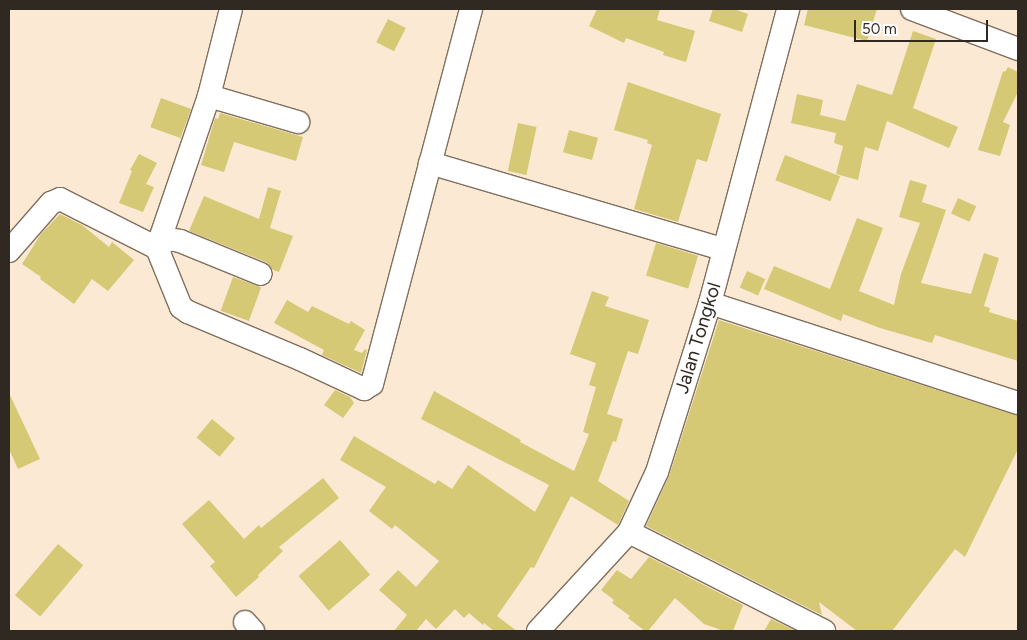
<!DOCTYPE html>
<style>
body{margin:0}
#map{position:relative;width:1027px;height:640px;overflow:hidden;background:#fbe9d4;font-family:Figtree,sans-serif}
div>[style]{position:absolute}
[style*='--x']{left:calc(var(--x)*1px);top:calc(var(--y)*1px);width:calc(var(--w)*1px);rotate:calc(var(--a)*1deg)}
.building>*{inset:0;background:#d5c975;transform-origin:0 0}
.roads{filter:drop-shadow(1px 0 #806f5d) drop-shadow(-1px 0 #806f5d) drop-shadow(0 1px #806f5d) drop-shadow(0 -1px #806f5d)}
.minor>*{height:22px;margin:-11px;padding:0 11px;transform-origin:11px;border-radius:11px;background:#fff}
span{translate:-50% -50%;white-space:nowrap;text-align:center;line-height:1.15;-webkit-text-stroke:4px #fff;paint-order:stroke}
.street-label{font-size:19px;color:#302921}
.frame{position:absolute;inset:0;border:10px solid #302921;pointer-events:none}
.scale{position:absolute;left:854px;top:20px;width:134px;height:22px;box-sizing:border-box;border:2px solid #302921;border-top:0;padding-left:6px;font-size:15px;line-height:18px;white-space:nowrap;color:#302921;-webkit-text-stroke:4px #fff;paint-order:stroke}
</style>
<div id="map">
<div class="building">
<div style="clip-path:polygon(597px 9px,660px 9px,657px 20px,695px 31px,686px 62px,663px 55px,664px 52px,626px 38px,624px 43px,589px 26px)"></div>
<div style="clip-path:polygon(713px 9px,734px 9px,748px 14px,742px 32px,709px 21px)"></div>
<div style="clip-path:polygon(808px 9px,877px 9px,867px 41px,804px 25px)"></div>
<div style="left:388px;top:19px;width:20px;height:26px;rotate:27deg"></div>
<div style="clip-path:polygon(913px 31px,936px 39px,913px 108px,958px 127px,949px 148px,887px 121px,878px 151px,865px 147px,858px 180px,836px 174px,843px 146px,834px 143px,836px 133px,791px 123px,797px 94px,823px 100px,820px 115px,845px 121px,857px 84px,892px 95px)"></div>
<div style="clip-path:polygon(1008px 67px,1018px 72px,1018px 92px,1003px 122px,1010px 125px,1000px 156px,978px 150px,1003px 71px,1005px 72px)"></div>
<div style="clip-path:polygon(628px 82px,721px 114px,707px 162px,697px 159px,678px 222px,634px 209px,652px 145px,647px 143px,648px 140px,614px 130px)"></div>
<div style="left:161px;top:98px;width:32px;height:31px;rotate:20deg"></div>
<div style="clip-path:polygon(220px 113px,303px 137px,296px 161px,234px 142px,224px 172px,201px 165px,215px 118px,218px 119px)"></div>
<div style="left:518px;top:123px;width:19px;height:49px;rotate:12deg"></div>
<div style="left:569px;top:130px;width:30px;height:23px;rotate:15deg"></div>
<div style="clip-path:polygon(139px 154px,157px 163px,146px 184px,154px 187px,143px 212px,119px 203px,132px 171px,130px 170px)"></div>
<div style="left:785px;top:155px;width:59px;height:27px;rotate:21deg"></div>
<div style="clip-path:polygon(910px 180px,927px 185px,922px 202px,946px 210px,921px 283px,971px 294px,984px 253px,999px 258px,984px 306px,990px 308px,989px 312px,1018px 321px,1018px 361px,935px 335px,932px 343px,880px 328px,843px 314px,841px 321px,764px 289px,774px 266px,830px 289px,857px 218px,883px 228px,859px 291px,894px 305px,901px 274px,920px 223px,899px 217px)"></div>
<div style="clip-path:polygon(268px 187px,281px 191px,270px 228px,293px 236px,279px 272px,273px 270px,266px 262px,189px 231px,204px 196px,259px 219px)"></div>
<div style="left:958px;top:198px;width:20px;height:17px;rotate:24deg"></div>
<div style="clip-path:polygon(60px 214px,82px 225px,109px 247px,112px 242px,134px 260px,108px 291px,92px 279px,74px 304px,40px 279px,41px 277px,22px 264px,41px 234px)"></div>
<div style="left:656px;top:243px;width:44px;height:34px;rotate:17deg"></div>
<div style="left:747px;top:271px;width:20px;height:18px;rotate:24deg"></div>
<div style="left:233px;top:277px;width:30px;height:36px;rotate:20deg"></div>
<div style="clip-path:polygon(592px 291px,609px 297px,605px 306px,649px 320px,638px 354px,628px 351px,607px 414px,623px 419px,616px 442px,613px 441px,598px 481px,629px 501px,618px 525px,571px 496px,534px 568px,531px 567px,497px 616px,517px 631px,494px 631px,484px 623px,483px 625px,469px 613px,464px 618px,455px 609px,436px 629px,426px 619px,416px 631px,394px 631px,407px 615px,379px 590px,398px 570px,416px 587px,439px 561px,395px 525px,392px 529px,369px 511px,386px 487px,340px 460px,354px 436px,435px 484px,438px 480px,452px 489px,468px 465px,535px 512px,549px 485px,421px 419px,434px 391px,521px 440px,520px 442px,574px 471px,589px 434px,583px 432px,596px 387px,589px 385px,596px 363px,570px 354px)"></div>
<div style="clip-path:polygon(287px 300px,308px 312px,312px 306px,349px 324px,351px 321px,365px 330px,354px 350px,362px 353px,365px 349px,367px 350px,361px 373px,322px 355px,324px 350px,274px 323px)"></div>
<div style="clip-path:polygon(719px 320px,1018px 416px,1018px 449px,965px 557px,955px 549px,892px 631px,857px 631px,819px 602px,822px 615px,646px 526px,669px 476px)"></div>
<div style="clip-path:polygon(335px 390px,350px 397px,354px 403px,343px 418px,324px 405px)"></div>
<div style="clip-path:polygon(9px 393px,40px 459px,18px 469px,9px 449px)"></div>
<div style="left:212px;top:419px;width:30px;height:24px;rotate:40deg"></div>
<div style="clip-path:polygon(323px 478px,339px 498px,279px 547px,283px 551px,258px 575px,259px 577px,236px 597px,210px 566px,215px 562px,182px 524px,209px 500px,244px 539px,259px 525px,261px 528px)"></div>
<div style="left:340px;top:540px;width:46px;height:55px;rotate:49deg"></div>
<div style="left:58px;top:544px;width:33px;height:67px;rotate:40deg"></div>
<div style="clip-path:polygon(649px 557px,743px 605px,733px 631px,724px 631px,704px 624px,675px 598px,648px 631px,645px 631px,628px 618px,630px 616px,612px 603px,614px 600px,601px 590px,617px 570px,631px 579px)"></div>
<div style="clip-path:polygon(771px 619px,796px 631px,764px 631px)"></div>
</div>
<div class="roads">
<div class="minor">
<div style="--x:231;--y:9;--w:90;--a:104.2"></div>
<div style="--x:209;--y:96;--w:161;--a:108.9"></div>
<div style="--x:157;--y:248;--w:64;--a:67.9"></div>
<div style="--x:181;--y:307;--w:9;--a:36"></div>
<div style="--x:188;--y:312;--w:121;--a:22.8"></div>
<div style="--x:300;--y:359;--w:71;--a:25.1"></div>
<div style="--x:364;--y:389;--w:9;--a:-32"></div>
<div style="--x:372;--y:384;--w:388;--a:-75.2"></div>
<div style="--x:912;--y:9;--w:113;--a:20.7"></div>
<div style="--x:209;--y:96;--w:93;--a:16.3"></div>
<div style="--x:430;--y:163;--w:305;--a:16.4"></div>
<div style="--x:9;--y:251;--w:64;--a:-48.8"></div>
<div style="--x:51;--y:203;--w:10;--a:-24"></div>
<div style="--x:60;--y:199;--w:109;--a:26.8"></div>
<div style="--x:157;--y:248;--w:15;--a:-37"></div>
<div style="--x:169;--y:239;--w:11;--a:10"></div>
<div style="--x:180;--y:241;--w:87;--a:22.2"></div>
<div style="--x:710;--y:303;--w:324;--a:18"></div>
<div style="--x:629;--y:532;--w:219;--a:26.9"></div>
<div style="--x:245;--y:622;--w:12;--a:48"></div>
<div style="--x:538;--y:631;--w:134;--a:-47.4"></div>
<div style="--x:629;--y:532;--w:66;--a:-65"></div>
<div style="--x:657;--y:472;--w:177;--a:-72.6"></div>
<div style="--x:710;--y:303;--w:304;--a:-75.1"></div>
</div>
</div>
<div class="street-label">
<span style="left:698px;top:338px;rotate:-73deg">Jalan Tongkol</span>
</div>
<div class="frame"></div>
<div class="scale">50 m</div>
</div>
